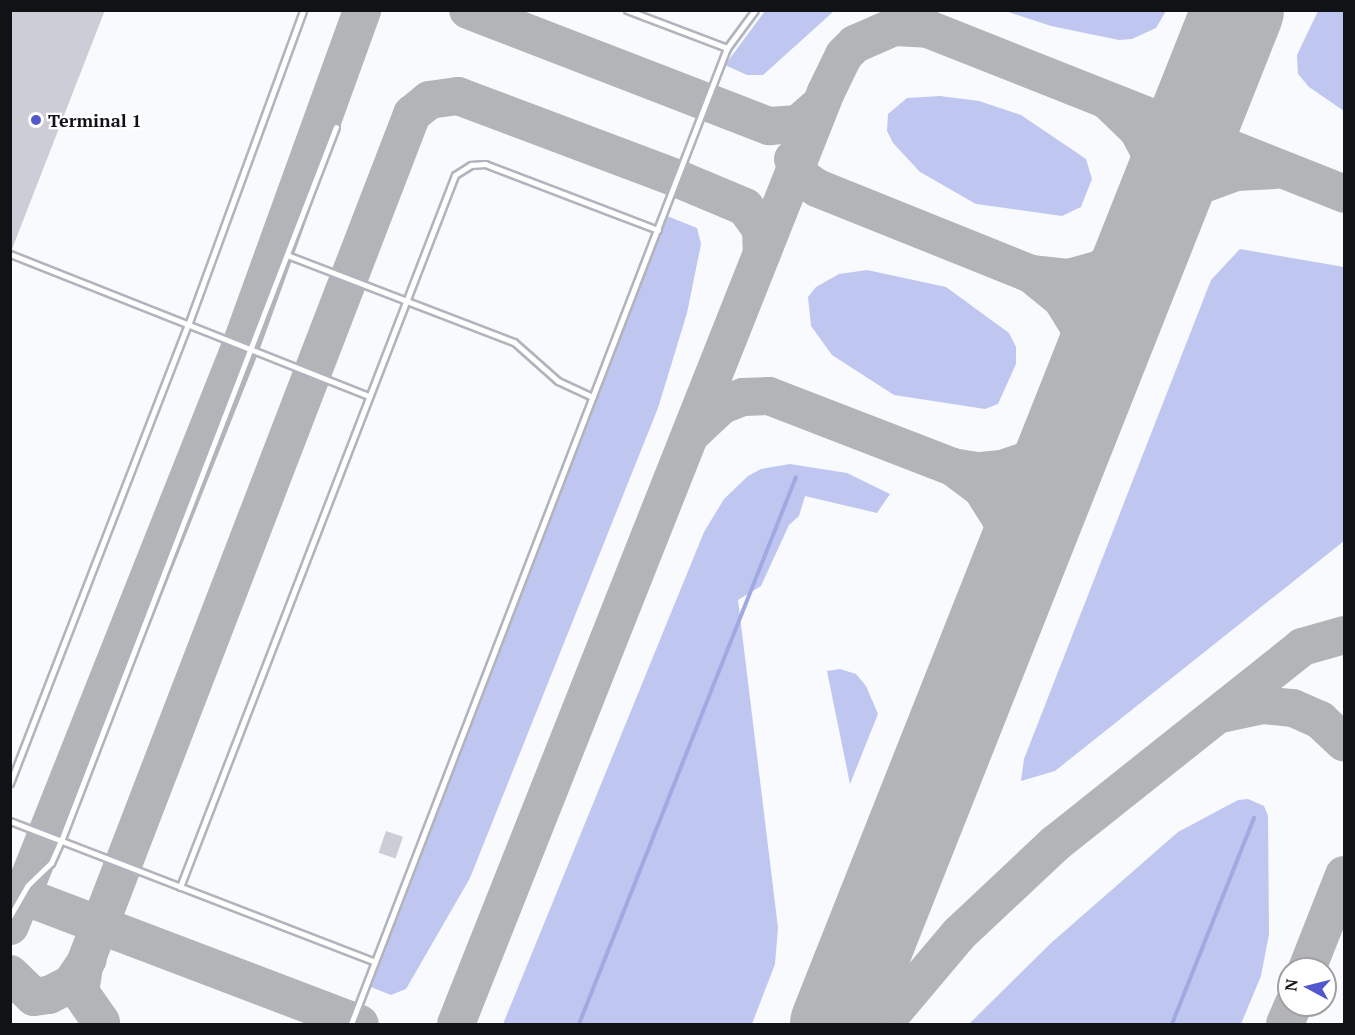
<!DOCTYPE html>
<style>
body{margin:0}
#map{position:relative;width:1355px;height:1035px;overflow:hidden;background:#f9fafe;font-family:"PT Serif",serif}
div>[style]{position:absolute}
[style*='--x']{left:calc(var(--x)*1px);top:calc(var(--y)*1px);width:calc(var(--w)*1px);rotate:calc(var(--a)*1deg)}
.green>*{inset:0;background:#bfc7f1}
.stream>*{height:4px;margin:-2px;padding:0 2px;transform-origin:2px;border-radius:2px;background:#a0a9e2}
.taxiway>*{height:38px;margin:-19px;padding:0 19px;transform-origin:19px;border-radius:19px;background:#b2b4b7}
.runway>*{height:92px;margin:-46px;padding:0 46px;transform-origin:46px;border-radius:46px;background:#b2b4b7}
.building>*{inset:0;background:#cccdd7;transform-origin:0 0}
.roads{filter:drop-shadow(2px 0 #b2b4bd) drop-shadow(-2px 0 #b2b4bd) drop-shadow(0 2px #b2b4bd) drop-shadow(0 -2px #b2b4bd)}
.lane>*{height:5px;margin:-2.5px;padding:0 2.5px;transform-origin:2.5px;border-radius:2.5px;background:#fff}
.dots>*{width:16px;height:16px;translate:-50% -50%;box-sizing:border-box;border:3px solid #fff;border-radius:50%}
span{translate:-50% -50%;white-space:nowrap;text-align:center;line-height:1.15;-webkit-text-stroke:4.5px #fff;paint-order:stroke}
.poi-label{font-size:18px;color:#111215;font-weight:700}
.left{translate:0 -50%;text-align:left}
.frame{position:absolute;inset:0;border:12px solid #111215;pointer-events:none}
.north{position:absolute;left:1277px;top:957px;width:60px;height:60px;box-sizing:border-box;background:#fff;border:2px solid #a0a0a1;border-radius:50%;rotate:277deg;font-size:16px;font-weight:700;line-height:24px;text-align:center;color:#111215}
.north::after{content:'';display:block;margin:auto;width:21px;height:27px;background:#5357ce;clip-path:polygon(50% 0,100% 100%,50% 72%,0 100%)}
</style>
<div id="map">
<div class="green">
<div style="clip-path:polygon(765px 11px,766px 10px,834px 11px,763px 75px,747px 75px,725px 65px)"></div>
<div style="clip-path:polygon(1005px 11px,1166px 11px,1156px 28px,1132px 39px,1119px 40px,1051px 26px)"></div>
<div style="clip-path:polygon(1318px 11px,1344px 11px,1344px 111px,1309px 87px,1298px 74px,1297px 55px)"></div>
<div style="clip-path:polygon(940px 96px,979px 101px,1021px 115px,1086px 159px,1092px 179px,1081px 207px,1062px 216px,976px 204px,920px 172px,893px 143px,887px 131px,888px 114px,907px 98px)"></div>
<div style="clip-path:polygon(667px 216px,697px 228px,701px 244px,687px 313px,658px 408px,470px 878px,406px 989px,391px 995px,371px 987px)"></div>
<div style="clip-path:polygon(1240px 249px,1344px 267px,1344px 541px,1055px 771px,1021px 781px,1024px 759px,1211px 280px)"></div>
<div style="clip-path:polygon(867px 270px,946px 287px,1009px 333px,1016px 347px,1016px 364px,998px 404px,985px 409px,894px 395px,832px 355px,811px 326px,808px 297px,816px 287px,839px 274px)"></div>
<div style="clip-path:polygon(790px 464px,847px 473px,890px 494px,877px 513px,805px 496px,799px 516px,789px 525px,761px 586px,738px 600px,778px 928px,775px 964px,752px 1024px,503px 1024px,704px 532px,724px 499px,748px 476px,761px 469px)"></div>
<div style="clip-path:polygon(840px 669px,856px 674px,866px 686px,878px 714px,850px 784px,827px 671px)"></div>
<div style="clip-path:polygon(1248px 799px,1264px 806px,1268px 816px,1269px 934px,1261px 976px,1241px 1024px,969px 1024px,1051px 943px,1178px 832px,1238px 800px)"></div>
</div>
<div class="stream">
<div style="--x:579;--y:1024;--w:588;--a:-68.36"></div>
<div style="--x:1172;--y:1024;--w:222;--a:-68.3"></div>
</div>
<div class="taxiway">
<div style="--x:468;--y:10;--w:323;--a:21.1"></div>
<div style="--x:769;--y:126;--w:29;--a:-4"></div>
<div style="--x:798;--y:124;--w:30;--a:-41"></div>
<div style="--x:1109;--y:102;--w:40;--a:44"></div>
<div style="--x:1138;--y:130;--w:26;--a:62"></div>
<div style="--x:1150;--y:153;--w:28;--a:77"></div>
<div style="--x:1156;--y:180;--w:43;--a:92.7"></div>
<div style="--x:793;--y:159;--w:21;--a:62"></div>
<div style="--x:803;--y:178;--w:17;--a:36"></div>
<div style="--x:817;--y:188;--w:231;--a:21.9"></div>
<div style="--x:1031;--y:274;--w:38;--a:39"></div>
<div style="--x:1061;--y:298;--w:32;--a:58"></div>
<div style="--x:1078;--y:325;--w:35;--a:75"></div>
<div style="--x:1087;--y:359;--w:26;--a:92"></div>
<div style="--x:1086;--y:385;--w:40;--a:111"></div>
<div style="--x:1072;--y:422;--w:18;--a:128"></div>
<div style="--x:1061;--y:436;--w:35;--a:141"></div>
<div style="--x:1034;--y:458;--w:34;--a:161"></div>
<div style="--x:1002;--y:469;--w:25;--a:175"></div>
<div style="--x:977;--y:471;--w:24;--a:-171"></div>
<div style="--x:1031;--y:274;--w:37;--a:6"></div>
<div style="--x:1068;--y:278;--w:31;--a:-15"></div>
<div style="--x:1098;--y:270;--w:38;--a:-32"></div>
<div style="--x:1130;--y:250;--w:36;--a:-48"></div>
<div style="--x:1154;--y:223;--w:57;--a:-40.1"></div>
<div style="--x:1198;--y:186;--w:40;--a:-20.2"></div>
<div style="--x:1236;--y:172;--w:39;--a:-3"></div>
<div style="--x:693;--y:432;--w:40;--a:-43"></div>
<div style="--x:722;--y:405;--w:22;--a:-21"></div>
<div style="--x:743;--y:397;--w:26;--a:-2"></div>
<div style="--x:769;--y:396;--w:197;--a:21.1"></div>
<div style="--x:953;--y:467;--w:36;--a:37"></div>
<div style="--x:982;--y:489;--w:41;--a:57.8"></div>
<div style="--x:1004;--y:524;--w:37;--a:79"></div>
<div style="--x:1011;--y:560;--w:44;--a:100.5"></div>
<div style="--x:1221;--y:714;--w:43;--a:-12.1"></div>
<div style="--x:1263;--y:705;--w:30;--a:6"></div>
<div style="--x:1293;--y:708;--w:30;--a:24"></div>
<div style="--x:1320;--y:720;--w:33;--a:43"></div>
<div style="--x:10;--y:891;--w:374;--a:20.8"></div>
<div style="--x:10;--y:926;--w:625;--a:-68.32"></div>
<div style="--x:241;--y:345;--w:356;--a:-70.1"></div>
<div style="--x:1307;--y:969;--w:101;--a:-68.5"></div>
<div style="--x:10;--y:974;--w:33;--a:44"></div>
<div style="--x:34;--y:997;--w:15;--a:-8"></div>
<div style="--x:49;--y:995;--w:25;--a:-27"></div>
<div style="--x:71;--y:984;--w:30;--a:-56"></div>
<div style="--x:101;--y:1022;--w:37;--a:-125"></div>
<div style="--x:80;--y:992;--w:26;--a:-81"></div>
<div style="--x:84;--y:966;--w:913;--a:-68.94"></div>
<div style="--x:412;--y:114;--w:22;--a:-39"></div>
<div style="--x:429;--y:100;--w:29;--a:-8"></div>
<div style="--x:458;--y:96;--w:233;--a:20.6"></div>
<div style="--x:676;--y:178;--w:75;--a:22.8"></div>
<div style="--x:745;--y:207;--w:27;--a:54"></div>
<div style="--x:761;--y:229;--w:24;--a:88"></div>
<div style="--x:456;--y:1024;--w:1003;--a:-68.35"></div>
<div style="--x:826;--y:92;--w:41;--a:-64.1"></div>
<div style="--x:844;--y:55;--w:16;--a:-45"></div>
<div style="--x:855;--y:44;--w:43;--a:-23.6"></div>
<div style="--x:894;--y:27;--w:34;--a:3"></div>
<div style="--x:928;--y:29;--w:448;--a:21.6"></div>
<div style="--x:883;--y:1024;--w:119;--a:-49.8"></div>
<div style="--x:960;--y:933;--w:132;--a:-43.2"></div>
<div style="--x:1056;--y:843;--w:315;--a:-38.5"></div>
<div style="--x:1302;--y:647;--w:44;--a:-15.9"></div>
<div style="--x:1285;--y:1024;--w:21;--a:-67"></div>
</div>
<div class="runway">
<div style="--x:836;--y:1024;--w:1091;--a:-68.37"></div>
</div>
<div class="building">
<div style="clip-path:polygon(10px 10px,105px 10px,12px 249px,10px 249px)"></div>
<div style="left:386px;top:831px;width:18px;height:23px;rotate:19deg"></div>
</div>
<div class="roads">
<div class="lane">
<div style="--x:627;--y:10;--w:107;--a:20.8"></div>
<div style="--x:10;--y:254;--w:385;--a:21.6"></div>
<div style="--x:287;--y:255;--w:243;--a:21"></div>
<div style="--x:514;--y:342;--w:59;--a:41.6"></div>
<div style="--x:558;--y:381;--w:38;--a:25"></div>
<div style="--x:10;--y:783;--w:491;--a:-68.8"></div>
<div style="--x:188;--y:325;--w:335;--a:-69.9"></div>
<div style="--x:10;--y:821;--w:391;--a:21.1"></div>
<div style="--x:180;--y:887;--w:763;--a:-68.88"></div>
<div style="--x:455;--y:175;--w:19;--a:-32"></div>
<div style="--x:471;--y:165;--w:14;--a:-4"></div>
<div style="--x:485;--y:164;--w:185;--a:20.9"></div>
<div style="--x:10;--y:916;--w:34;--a:-60"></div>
<div style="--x:27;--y:886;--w:33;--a:-44"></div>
<div style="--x:51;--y:863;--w:24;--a:-66"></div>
<div style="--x:61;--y:841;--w:765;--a:-68.94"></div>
<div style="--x:351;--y:1024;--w:1046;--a:-68.93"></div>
<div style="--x:727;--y:48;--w:47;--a:-53.6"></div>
</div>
</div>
<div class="dots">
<div style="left:36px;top:120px;background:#5357ce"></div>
</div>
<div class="poi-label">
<span class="left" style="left:48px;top:120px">Terminal 1</span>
</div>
<div class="frame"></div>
<div class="north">N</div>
</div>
